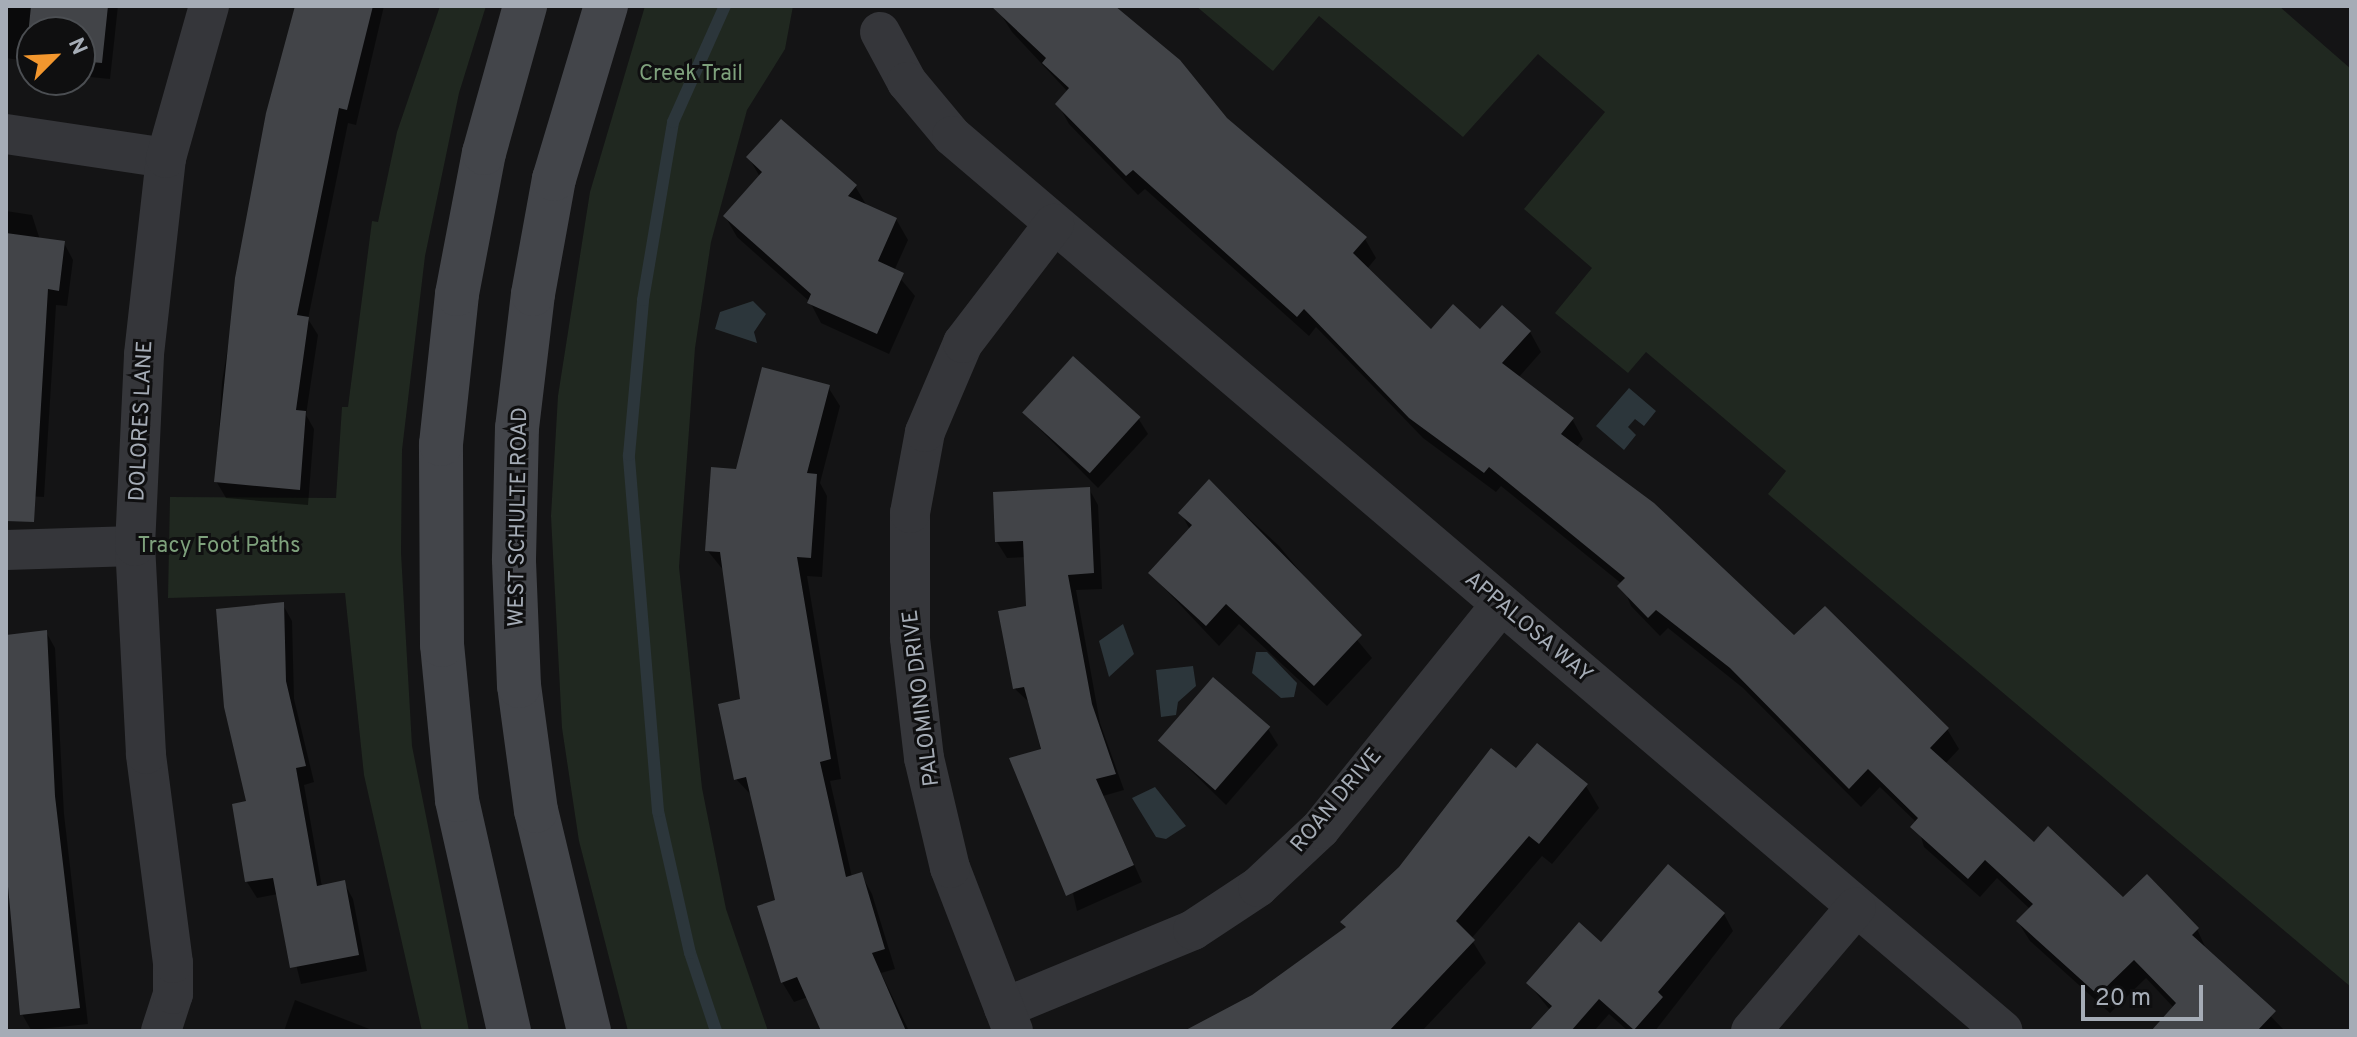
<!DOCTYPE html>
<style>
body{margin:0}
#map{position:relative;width:2357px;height:1037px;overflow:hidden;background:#141415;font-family:Overpass,sans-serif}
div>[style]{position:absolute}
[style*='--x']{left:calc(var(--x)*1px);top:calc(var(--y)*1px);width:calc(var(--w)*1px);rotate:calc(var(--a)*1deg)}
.green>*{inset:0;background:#202820}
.water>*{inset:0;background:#2c363b}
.shadow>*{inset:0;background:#0007}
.stream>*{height:12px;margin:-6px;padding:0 6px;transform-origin:6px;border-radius:6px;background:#2c363b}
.building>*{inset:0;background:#424448;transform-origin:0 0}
.minor>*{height:40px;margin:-20px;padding:0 20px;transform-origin:20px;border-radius:20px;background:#35363a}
.secondary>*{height:44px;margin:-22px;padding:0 22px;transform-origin:22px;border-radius:22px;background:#43454a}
span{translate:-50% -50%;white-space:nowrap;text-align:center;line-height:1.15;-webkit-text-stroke:6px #0f0f10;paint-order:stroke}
.park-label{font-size:22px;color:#7ea17c}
.street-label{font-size:22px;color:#a5acb6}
.frame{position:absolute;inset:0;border:8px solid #a5acb6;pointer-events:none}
.north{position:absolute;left:16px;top:16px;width:80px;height:80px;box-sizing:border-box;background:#0f0f10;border:2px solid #4b4e52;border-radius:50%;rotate:66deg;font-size:22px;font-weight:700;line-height:32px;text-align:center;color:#a5acb6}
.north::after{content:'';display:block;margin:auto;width:28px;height:36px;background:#f3972e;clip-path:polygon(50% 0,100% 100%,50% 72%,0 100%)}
.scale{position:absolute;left:2081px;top:985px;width:122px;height:36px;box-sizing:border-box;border:4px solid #a5acb6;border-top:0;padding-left:10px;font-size:24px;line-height:28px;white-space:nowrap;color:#a5acb6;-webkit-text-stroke:6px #0f0f10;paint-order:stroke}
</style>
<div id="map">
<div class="green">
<div style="clip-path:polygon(440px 6px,486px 6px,459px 93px,425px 256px,402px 450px,401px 553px,412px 746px,469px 1031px,422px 1031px,364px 775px,345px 593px,168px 598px,170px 497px,336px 498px,342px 407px,348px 407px,372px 221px,378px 222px,397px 132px)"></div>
<div style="clip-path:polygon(645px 6px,793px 6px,785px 49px,747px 110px,711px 242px,695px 348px,679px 567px,702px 788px,726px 909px,768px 1031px,628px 1031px,579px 841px,562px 728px,551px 516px,558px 396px,590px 192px)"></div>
<div style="clip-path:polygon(1196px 6px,2279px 6px,2351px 69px,2351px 987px,1768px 494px,1786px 471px,1646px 352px,1628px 373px,1555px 313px,1592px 268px,1524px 209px,1605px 112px,1538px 54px,1463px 137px,1319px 16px,1273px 71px)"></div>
</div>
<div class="water">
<div style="clip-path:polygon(753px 301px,766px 314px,754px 332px,757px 343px,715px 329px,720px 312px)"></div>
<div style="clip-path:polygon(1629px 388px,1656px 411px,1644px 426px,1635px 419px,1628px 427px,1636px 435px,1624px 450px,1596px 426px)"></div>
<div style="clip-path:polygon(1123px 624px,1134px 654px,1109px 677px,1099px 641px)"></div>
<div style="clip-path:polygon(1256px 652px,1267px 652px,1297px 683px,1294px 697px,1281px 698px,1252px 673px)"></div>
<div style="clip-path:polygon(1193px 666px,1196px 686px,1178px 702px,1176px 715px,1161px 717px,1156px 670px)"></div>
<div style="clip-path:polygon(1155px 787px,1186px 826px,1166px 839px,1156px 837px,1132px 798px)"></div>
</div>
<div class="shadow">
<div style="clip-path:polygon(6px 6px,118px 6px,110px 79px,80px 76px,80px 32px,32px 32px,32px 62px,6px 58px)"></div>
<div style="clip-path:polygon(296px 6px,384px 6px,356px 125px,348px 123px,308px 319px,318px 335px,306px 415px,314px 429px,308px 505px,226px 498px,216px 481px,222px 382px,267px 114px)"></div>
<div style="clip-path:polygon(1007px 6px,1113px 6px,1226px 119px,1365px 239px,1376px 258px,1367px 269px,1431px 331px,1530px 332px,1541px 352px,1518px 378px,1572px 419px,1583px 439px,1576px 448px,1794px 637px,1947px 729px,1959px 749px,1945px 764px,2034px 844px,2123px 900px,2197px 929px,2207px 951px,2285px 1031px,2153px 1031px,2174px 1008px,2146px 978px,2110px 1013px,2030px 941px,2018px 922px,2030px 909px,1997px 878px,1980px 897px,1924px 847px,1917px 823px,1880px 787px,1861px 807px,1743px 688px,1668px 628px,1660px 636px,1631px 606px,1622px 584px,1501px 486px,1496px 492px,1423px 438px,1316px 327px,1309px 336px,1145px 189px,1138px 195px,1069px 124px,1058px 104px,1068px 92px,1012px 32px,1000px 13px)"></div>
<div style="clip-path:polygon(749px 158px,855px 186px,867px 206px,896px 219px,908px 240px,894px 271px,915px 296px,889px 354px,821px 323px,810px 302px,737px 237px,725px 216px,760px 177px)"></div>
<div style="clip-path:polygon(6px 211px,32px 215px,40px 240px,64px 243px,73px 260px,67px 306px,56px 305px,44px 497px,6px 495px)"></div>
<div style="clip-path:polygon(828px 387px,840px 406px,820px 483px,827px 496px,822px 577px,807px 576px,841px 779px,830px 781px,852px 877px,861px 874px,872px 894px,895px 969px,881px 973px,909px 1031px,824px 1031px,808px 997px,794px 1002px,782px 982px,777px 901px,753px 797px,736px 779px,742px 701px,724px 571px,707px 550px,738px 471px)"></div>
<div style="clip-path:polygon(1024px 413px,1138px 418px,1148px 434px,1098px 488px)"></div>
<div style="clip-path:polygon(1209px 482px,1279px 546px,1372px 658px,1327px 706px,1239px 624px,1219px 646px,1150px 573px,1190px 530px,1181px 513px)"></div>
<div style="clip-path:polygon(1089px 489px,1098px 505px,1102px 589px,1076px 590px,1100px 723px,1124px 790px,1103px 796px,1142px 882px,1077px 911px,1030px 703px,1014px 688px,1028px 607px,1026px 557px,1007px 558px,997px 542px)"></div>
<div style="clip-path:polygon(283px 605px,292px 621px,294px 699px,314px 782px,304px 785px,322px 887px,344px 883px,353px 899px,367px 971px,301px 984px,278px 894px,257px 898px,247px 882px,234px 806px,249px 803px)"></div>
<div style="clip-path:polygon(46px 632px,55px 648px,64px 814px,88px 1024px,31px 1030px,22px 1014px,6px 854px,6px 637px)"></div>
<div style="clip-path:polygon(1268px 729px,1278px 745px,1226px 805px,1160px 740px)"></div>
<div style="clip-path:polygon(1516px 771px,1586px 786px,1599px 808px,1552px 864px,1542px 856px,1471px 939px,1486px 963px,1422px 1031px,1188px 1031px,1253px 996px,1347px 929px,1343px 922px)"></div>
<div style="clip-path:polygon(1724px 914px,1733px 931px,1655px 1031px,1628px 1031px,1609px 1014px,1594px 1031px,1532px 1031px,1550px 1010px,1528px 983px,1601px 944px)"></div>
<div style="clip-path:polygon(295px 1000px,372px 1030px,372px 1031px,284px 1031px)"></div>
</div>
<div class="stream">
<div style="--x:716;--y:1031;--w:82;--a:-108.4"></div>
<div style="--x:690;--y:953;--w:146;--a:-102.7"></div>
<div style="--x:658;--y:811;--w:357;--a:-94.7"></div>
<div style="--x:629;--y:455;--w:156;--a:-84.8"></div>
<div style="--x:643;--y:300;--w:181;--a:-80.4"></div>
<div style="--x:673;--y:122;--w:127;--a:-65.9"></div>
</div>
<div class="building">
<div style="clip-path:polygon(31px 6px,108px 6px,102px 63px,80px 61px,80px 32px,32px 32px,32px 56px,26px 55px)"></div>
<div style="clip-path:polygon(295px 6px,373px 6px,347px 110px,339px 108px,297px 315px,309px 317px,296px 410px,306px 411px,300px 490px,214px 482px,235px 278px,266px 113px)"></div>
<div style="clip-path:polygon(991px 6px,1115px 6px,1180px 60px,1227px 118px,1367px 237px,1353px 253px,1431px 329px,1453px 304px,1480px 329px,1502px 305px,1531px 331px,1502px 363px,1574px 418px,1561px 434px,1654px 503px,1794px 635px,1825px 606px,1949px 728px,1930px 748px,2034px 842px,2048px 826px,2123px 897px,2147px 874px,2199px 928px,2192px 935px,2276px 1011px,2257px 1031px,2151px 1031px,2176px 1003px,2134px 960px,2098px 995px,2016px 921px,2033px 904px,1985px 860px,1968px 879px,1910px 827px,1918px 818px,1868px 769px,1849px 789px,1730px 668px,1656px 610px,1648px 618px,1617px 586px,1625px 578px,1489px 467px,1484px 473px,1409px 418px,1304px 309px,1297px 317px,1133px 170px,1126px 176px,1055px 104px,1069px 88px,1042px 63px,1046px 58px)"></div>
<div style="clip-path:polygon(781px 119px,857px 185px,848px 196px,897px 218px,878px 261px,904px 273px,877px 334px,807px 303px,811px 294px,723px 216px,762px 172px,746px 157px)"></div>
<div style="clip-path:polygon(6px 233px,65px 241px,59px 291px,48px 289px,34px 522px,6px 521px)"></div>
<div style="left:1073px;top:356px;width:91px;height:76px;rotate:42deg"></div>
<div style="clip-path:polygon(762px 367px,830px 385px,807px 473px,817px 474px,811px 558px,797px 557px,831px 759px,820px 762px,846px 877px,862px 872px,885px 949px,872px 953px,906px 1031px,821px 1031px,797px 977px,781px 983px,757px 906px,775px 900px,746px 777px,734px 780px,718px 704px,740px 699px,720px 552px,705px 551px,711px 467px,736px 469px)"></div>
<div style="clip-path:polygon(1209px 479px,1362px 635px,1314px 686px,1226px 604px,1206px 626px,1148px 573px,1192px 525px,1178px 513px)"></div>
<div style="clip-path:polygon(1090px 487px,1094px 573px,1068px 575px,1092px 704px,1116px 774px,1096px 779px,1134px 865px,1066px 896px,1009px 758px,1041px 749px,1024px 687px,1013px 689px,998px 611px,1026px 606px,1023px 541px,995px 542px,993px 492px)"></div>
<div style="clip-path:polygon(284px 602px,286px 681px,306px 766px,296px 768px,317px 886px,345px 880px,359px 955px,290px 968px,273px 878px,245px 882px,232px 804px,246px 801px,224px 707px,216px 609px)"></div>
<div style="clip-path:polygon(47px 630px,55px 796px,80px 1008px,20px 1015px,6px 865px,6px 635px)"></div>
<div style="left:1213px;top:677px;width:76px;height:84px;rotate:41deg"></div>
<div style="clip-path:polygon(1537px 743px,1588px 784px,1539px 844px,1529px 836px,1456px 921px,1475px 940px,1389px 1031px,1184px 1031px,1252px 995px,1346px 927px,1340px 922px,1399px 867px,1491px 748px,1516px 768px)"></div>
<div style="clip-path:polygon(1668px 864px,1725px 913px,1658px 992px,1663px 997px,1634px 1030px,1599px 999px,1571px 1031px,1529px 1031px,1552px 1006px,1526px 983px,1579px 922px,1601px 942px)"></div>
</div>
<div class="minor">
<div style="--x:880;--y:32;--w:57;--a:61.6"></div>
<div style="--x:907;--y:82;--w:70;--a:50.2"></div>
<div style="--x:952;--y:136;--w:1380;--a:40.42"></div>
<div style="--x:6;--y:134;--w:162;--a:8.5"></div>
<div style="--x:6;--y:550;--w:129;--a:-1.8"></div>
<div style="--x:1004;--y:1008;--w:204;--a:-22.4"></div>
<div style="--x:1193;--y:930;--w:78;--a:-33.5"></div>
<div style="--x:1258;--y:887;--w:85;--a:-43.1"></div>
<div style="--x:1320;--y:829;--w:288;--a:-51.1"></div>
<div style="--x:161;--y:1031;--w:39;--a:-72"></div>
<div style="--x:173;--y:994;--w:31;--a:-90"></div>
<div style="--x:173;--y:963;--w:211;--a:-97.4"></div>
<div style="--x:146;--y:754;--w:208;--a:-93"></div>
<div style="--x:135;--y:546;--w:192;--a:-87.3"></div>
<div style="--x:144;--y:354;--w:197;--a:-83.6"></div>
<div style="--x:166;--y:158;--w:158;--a:-74.2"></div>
<div style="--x:1013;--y:1031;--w:175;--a:-111.1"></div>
<div style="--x:950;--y:868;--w:113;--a:-103.3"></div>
<div style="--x:924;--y:758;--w:121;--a:-96.7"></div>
<div style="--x:910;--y:638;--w:125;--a:-90"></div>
<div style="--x:910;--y:513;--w:82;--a:-79.5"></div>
<div style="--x:925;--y:432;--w:97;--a:-66.9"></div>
<div style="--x:963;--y:343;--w:150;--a:-52.6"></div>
<div style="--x:1751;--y:1031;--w:162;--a:-49.7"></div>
</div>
<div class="secondary">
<div style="--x:509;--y:1031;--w:237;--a:-102.7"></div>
<div style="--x:457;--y:800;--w:156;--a:-95.5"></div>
<div style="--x:442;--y:645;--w:201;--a:-90.3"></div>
<div style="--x:441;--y:444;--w:151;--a:-83.9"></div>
<div style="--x:457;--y:294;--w:144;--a:-79.2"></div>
<div style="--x:484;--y:153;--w:153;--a:-74.4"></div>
<div style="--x:589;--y:1031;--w:226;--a:-103.5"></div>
<div style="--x:536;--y:811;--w:126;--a:-97.7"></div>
<div style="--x:519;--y:686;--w:127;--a:-92.3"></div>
<div style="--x:514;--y:559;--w:131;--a:-88.7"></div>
<div style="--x:517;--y:428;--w:135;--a:-83.2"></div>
<div style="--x:533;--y:294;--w:117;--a:-79.7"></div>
<div style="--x:554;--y:179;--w:181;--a:-73.3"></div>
</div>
<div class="park-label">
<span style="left:691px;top:75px">Creek Trail</span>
<span style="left:219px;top:547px">Tracy Foot Paths</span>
</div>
<div class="street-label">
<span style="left:142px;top:421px;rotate:-87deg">DOLORES LANE</span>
<span style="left:519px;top:517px;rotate:-89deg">WEST SCHULTE ROAD</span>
<span style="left:1528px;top:628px;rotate:40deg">APPALOSA WAY</span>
<span style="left:922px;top:698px;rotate:-97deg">PALOMINO DRIVE</span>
<span style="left:1337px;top:801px;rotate:-50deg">ROAN DRIVE</span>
</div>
<div class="frame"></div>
<div class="north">N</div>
<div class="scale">20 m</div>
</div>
